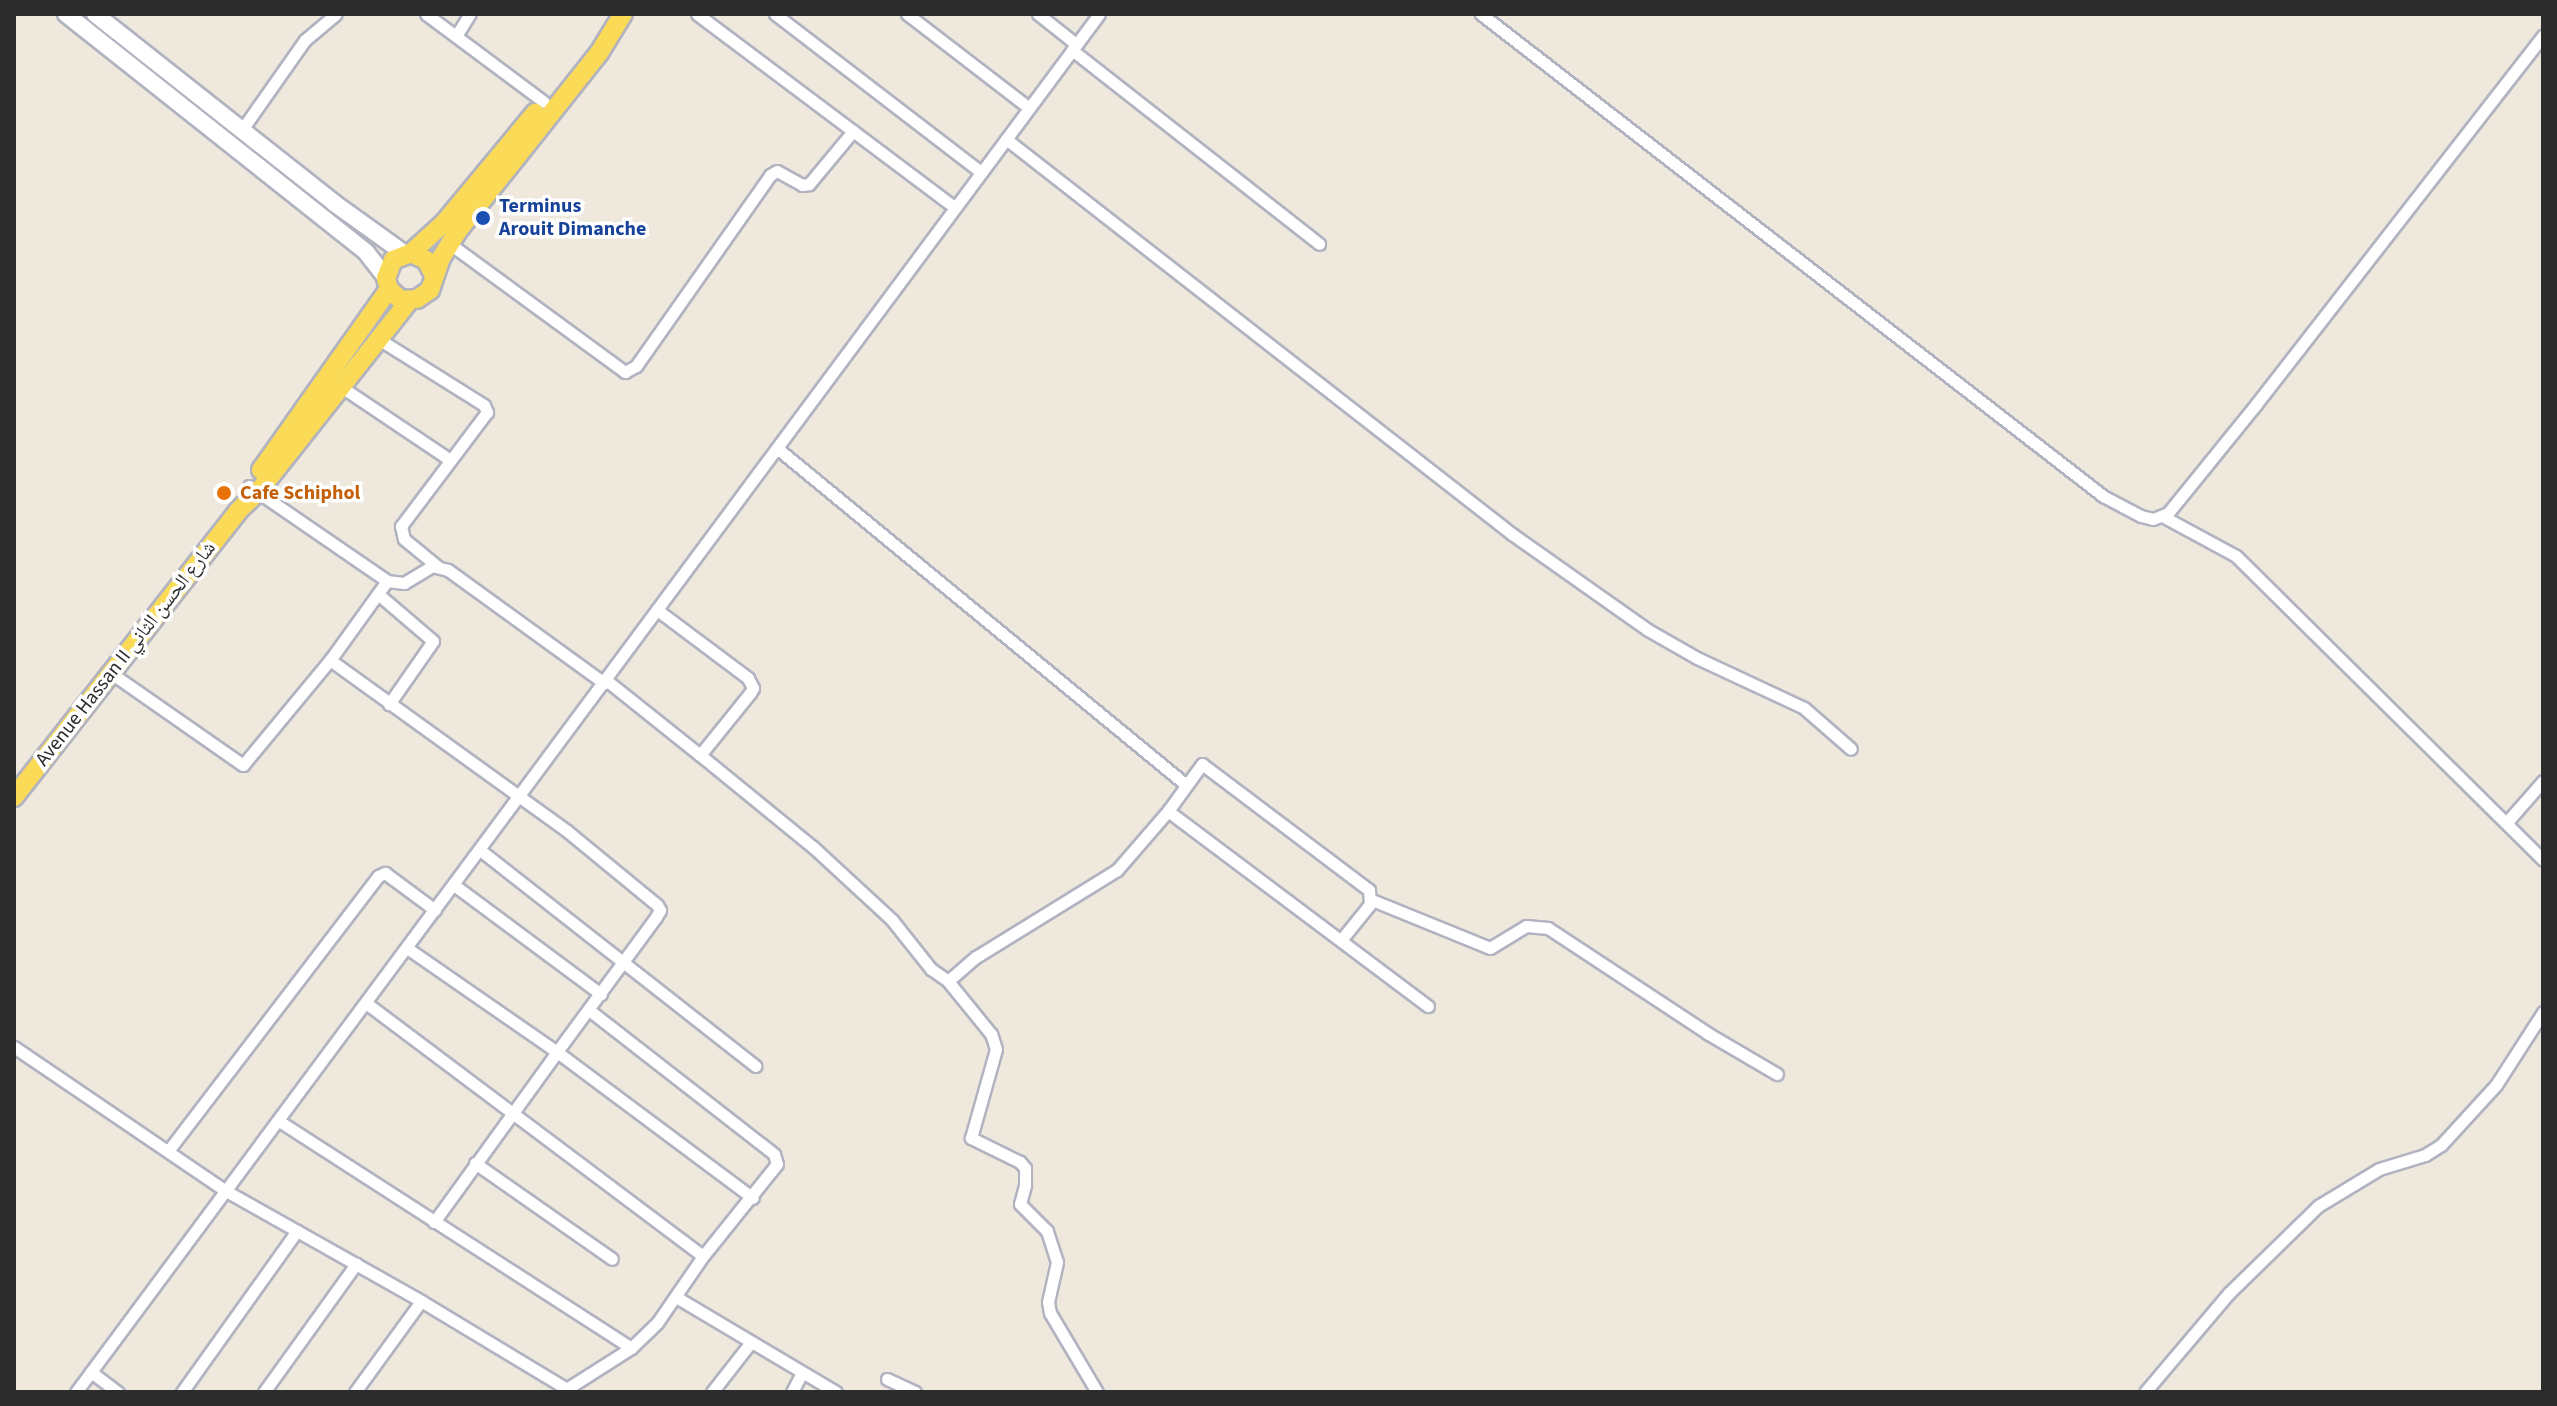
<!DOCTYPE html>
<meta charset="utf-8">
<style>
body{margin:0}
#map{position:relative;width:2557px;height:1406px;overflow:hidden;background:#eee8dd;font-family:"Source Sans 3","Noto Naskh Arabic",sans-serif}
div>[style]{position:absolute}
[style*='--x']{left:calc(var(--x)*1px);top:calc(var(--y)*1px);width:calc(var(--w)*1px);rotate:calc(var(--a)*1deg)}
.roads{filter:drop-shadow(2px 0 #b1b3c0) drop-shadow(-2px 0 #b1b3c0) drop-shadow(0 2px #b1b3c0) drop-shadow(0 -2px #b1b3c0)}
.street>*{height:11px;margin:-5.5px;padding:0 5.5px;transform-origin:5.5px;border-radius:5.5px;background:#fff}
.secondary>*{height:16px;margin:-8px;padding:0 8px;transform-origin:8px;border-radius:8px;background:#fff}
.primary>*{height:18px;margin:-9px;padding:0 9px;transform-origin:9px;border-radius:9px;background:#fada56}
.dots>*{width:22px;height:22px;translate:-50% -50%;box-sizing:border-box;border:4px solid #fff;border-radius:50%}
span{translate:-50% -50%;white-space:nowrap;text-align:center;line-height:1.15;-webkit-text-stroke:7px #fff;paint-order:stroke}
.transit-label{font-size:20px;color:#164399;font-weight:700}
.left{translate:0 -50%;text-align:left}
.food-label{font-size:20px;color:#c56008;font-weight:700}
.street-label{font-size:20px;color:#2c2c2c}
.frame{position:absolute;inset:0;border:16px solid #2c2c2c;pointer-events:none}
</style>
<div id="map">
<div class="roads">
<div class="street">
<div style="--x:426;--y:14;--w:147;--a:36.7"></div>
<div style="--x:697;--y:14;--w:320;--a:36.9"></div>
<div style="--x:775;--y:14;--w:260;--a:37.5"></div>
<div style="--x:907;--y:14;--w:154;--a:37.6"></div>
<div style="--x:1038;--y:14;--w:48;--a:38.3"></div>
<div style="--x:1481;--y:14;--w:787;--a:37.77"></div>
<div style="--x:2103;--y:496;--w:43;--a:27.8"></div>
<div style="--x:2141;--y:516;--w:12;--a:14"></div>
<div style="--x:2153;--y:519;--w:16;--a:-22"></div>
<div style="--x:2168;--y:513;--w:141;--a:-51"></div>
<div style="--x:2257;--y:403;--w:466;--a:-52.1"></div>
<div style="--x:456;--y:36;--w:26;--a:-58"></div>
<div style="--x:1072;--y:50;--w:314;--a:38.1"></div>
<div style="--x:241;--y:131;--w:111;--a:-54.9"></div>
<div style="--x:305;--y:40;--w:40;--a:-40"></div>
<div style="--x:1006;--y:139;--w:642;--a:37.98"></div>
<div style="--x:1512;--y:534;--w:166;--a:35.2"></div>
<div style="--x:1648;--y:630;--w:56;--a:29.7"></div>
<div style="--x:1697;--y:658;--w:118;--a:25"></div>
<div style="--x:1804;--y:708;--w:62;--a:41.1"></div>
<div style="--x:450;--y:244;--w:217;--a:36.2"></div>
<div style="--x:625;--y:372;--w:13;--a:-29"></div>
<div style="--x:636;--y:366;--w:233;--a:-54.9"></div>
<div style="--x:770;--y:175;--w:8;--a:-30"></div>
<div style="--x:777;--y:171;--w:29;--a:29"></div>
<div style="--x:802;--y:185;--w:7;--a:-8"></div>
<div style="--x:809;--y:184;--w:69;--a:-50.3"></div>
<div style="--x:377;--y:338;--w:126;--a:32.1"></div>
<div style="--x:484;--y:405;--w:8;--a:67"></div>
<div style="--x:487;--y:412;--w:143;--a:127"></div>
<div style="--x:401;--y:526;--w:13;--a:77"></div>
<div style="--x:404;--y:539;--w:43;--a:39.3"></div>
<div style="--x:340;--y:386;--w:133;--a:33.9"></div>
<div style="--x:778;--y:449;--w:527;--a:39.46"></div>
<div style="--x:249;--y:486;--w:168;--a:34.5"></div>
<div style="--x:387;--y:581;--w:97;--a:125.8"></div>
<div style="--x:330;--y:660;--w:292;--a:35.8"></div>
<div style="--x:567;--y:831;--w:117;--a:39.4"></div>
<div style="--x:657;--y:905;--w:6;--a:59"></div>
<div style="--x:660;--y:910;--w:8;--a:120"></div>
<div style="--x:656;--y:917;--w:167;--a:126.3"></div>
<div style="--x:557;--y:1052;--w:244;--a:36.7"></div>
<div style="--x:2164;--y:517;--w:82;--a:28.4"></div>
<div style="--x:2236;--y:556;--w:432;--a:44.7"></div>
<div style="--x:387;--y:581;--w:17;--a:7"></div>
<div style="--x:404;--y:583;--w:33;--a:-31"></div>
<div style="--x:432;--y:566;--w:16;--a:14"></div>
<div style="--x:448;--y:570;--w:193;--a:35.9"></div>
<div style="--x:378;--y:594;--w:72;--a:40.5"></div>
<div style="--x:433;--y:641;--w:77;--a:124.9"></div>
<div style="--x:111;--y:673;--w:161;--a:34.9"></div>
<div style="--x:243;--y:765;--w:136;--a:-50.4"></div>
<div style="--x:606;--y:680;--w:120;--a:38.6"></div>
<div style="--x:700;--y:755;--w:80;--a:-51.1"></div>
<div style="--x:750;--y:693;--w:6;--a:-59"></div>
<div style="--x:753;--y:688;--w:11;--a:-117"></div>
<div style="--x:748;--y:678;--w:114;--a:-143.2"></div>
<div style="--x:700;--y:755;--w:146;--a:39.2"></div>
<div style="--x:813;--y:847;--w:108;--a:42.7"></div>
<div style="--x:892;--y:920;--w:63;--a:51.5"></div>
<div style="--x:931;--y:969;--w:21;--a:35"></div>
<div style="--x:2507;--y:822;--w:55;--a:-48.7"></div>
<div style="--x:480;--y:850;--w:350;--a:38.1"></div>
<div style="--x:454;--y:885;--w:183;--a:36.6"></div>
<div style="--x:1372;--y:900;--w:127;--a:22.1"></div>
<div style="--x:1490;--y:948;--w:42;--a:-31.4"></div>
<div style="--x:1526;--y:926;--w:22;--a:5"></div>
<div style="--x:1548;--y:928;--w:191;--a:33.4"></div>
<div style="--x:1707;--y:1033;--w:81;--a:30.4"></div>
<div style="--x:1341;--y:940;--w:46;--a:-51.1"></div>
<div style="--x:1370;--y:904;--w:14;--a:-94"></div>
<div style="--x:1369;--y:890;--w:209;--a:-143"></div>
<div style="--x:1202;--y:764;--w:58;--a:125.9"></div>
<div style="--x:1168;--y:811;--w:325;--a:36.9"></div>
<div style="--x:407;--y:948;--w:183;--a:34.7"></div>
<div style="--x:557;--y:1052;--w:210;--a:125.9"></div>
<div style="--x:366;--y:1003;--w:421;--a:36.9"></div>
<div style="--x:14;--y:1047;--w:256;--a:34.2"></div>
<div style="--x:226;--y:1191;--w:224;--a:29.4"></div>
<div style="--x:421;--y:1301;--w:176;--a:31.1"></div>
<div style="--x:279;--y:1121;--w:419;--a:32.8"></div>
<div style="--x:168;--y:1151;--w:346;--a:-52.6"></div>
<div style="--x:378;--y:876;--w:8;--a:-23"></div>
<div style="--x:385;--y:873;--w:62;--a:36.5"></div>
<div style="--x:475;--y:1163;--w:167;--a:35"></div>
<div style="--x:676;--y:1297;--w:186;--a:30.7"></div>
<div style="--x:91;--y:1372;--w:34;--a:37"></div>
<div style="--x:887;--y:1379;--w:31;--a:25"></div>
<div style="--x:565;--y:1390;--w:78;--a:-32.5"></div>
<div style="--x:631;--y:1348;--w:36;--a:-44"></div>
<div style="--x:657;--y:1323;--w:81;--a:-55.5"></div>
<div style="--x:703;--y:1256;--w:118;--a:-51.2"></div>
<div style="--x:777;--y:1164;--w:10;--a:-107"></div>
<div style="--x:774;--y:1154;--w:234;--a:-142.1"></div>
<div style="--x:76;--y:1392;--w:1716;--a:-53.41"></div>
<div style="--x:182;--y:1392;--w:198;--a:-54.5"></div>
<div style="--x:264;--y:1392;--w:158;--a:-54.3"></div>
<div style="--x:355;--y:1392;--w:112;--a:-54"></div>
<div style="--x:712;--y:1392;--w:63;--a:-52"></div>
<div style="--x:792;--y:1392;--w:22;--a:-63"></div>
<div style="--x:1097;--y:1392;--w:92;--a:-120.7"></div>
<div style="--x:1050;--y:1313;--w:11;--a:-100"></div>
<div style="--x:1048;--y:1302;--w:41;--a:-77.3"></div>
<div style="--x:1057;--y:1262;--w:33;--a:-108"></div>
<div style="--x:1047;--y:1231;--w:38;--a:-135"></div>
<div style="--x:1020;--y:1204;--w:20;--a:-75"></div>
<div style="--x:1025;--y:1185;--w:17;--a:-90"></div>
<div style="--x:1025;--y:1168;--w:8;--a:-130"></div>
<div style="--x:1020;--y:1162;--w:55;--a:-153.9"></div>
<div style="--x:971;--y:1138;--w:92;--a:-74.3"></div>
<div style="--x:996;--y:1049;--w:16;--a:-108"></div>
<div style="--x:991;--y:1034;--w:68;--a:-129.1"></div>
<div style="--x:948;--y:981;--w:37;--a:-41"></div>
<div style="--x:976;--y:957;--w:166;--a:-31.7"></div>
<div style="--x:1117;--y:870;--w:78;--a:-49.2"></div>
<div style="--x:2145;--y:1392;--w:130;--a:-49.7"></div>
<div style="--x:2229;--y:1293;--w:124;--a:-44.3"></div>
<div style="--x:2318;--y:1206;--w:71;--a:-31.2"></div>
<div style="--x:2379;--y:1169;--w:48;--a:-16.9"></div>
<div style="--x:2425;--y:1155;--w:19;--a:-32"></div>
<div style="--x:2441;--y:1145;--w:81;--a:-47.5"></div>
<div style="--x:2496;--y:1085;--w:87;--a:-57.2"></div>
</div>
<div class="secondary">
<div style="--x:66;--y:14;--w:383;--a:38.4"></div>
<div style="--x:366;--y:252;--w:33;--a:52"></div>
<div style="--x:95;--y:14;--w:305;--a:38.3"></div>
<div style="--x:334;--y:203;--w:87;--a:35.7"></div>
</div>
<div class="primary">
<div style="--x:411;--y:253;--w:45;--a:-42.3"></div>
<div style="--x:444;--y:223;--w:143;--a:-50.4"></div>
<div style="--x:434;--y:275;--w:17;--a:-118"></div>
<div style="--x:426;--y:260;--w:17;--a:-155"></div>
<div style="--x:411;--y:253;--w:19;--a:159"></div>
<div style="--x:393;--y:260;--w:19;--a:111"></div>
<div style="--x:386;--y:278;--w:11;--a:75"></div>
<div style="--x:389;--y:289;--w:16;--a:43"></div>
<div style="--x:401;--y:300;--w:16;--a:-4"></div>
<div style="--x:417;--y:299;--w:16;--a:-35"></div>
<div style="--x:430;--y:290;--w:34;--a:-71"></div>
<div style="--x:441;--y:258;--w:31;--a:-58"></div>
<div style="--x:457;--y:232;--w:228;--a:-51.6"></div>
<div style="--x:599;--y:53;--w:46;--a:-58.4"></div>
<div style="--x:261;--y:470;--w:222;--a:-54.7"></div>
<div style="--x:14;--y:797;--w:363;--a:-51.9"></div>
<div style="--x:238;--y:511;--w:28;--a:-44"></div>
<div style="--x:258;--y:492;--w:243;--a:-51.7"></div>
</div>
</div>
<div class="dots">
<div style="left:483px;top:218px;background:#1a4fb4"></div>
<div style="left:224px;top:493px;background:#e8710a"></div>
</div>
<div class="transit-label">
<span class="left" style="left:499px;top:218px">Terminus<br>Arouit Dimanche</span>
</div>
<div class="food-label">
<span class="left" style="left:240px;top:493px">Cafe Schiphol</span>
</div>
<div class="street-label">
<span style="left:126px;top:654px;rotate:-52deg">Avenue Hassan II شارع الحسن الثاني</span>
</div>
<div class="frame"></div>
</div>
